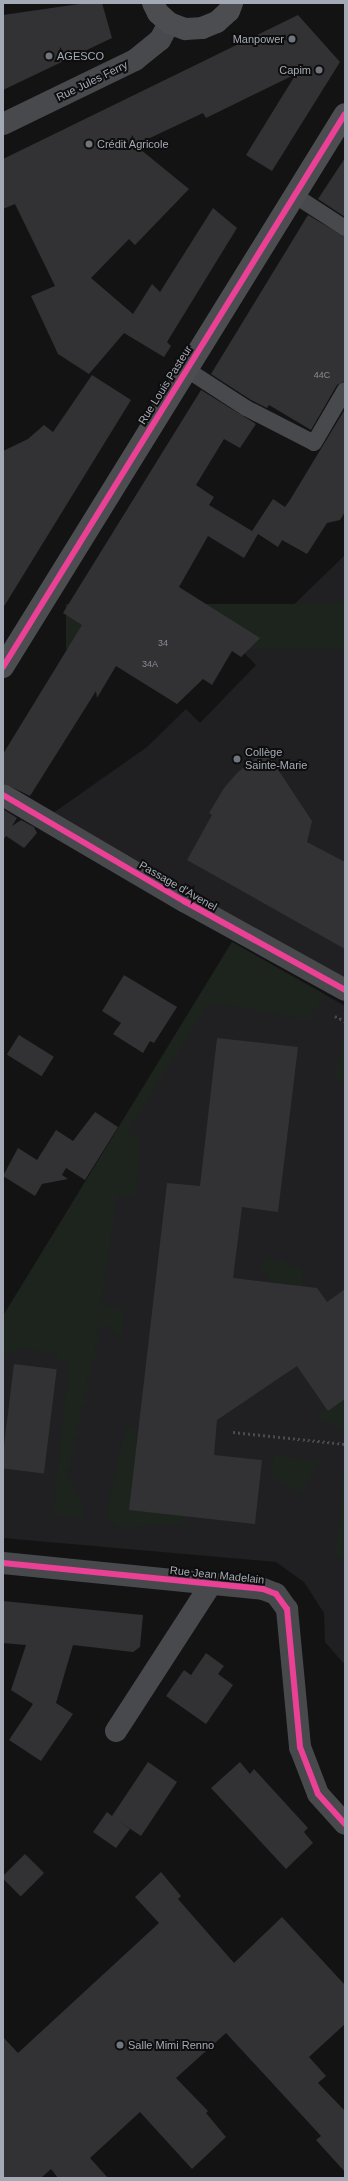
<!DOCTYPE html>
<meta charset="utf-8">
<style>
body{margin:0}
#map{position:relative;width:348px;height:2181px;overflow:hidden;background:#131314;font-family:Arial,sans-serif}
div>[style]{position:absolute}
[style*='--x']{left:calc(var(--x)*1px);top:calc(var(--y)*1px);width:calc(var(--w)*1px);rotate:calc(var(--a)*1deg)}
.built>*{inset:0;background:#202022}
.green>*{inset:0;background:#1d241e;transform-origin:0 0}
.building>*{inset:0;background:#323234;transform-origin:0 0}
.path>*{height:2.5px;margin-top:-1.25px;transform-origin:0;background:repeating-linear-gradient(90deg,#494b4e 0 2px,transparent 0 5px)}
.lane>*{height:16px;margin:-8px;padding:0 8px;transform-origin:8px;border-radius:8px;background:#48494c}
.street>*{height:22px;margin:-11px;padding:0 11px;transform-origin:11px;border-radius:11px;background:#48494c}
.secondary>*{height:22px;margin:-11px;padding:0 11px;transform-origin:11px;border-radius:11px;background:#4c4d50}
.cycleway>*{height:6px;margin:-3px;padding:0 3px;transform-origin:3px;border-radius:3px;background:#ea4096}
.dots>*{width:11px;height:11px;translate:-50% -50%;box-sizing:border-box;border:2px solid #0e0e0f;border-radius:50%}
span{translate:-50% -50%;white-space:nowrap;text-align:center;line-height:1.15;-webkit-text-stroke:4px #0e0e0f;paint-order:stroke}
.number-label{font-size:9px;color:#888c95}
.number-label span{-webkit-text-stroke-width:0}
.poi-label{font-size:11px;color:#a4aab5}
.right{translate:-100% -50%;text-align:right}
.left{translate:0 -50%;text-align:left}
.street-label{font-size:11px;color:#a4aab5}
.frame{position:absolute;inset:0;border:4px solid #a4aab5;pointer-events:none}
</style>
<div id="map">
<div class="built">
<div style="clip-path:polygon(345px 555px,345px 979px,49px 816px,147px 747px,186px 709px,200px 723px,256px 665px,244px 653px)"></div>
<div style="clip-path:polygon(232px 942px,345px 1006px,345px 1665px,325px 1642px,324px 1613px,304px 1582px,276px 1562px,3px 1538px,3px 1316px)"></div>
</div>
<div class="green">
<div style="left:345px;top:604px;width:45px;height:279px;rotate:90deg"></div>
<div style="clip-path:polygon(232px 942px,324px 994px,310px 1019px,302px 1019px,221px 1004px,212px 1005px,205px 1009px,127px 1132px,141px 1141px,136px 1196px,117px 1196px,101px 1306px,125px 1311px,121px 1339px,106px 1324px,96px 1330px,101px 1341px,94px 1346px,98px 1357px,88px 1362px,95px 1372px,85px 1377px,90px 1388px,82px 1393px,87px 1404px,78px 1408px,84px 1418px,75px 1424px,80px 1434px,72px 1440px,77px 1450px,69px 1456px,74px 1465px,65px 1471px,84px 1507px,82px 1518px,53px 1514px,69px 1363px,58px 1361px,57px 1354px,18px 1348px,16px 1354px,3px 1353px,3px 1316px)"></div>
<div style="clip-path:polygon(345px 1033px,345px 1085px,334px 1079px)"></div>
<div style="clip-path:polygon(270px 1259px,282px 1260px,293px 1268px,299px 1266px,303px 1271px,302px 1286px,270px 1282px,260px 1264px)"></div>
<div style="clip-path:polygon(345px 1399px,345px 1428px,324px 1423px,314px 1412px,328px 1411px)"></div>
<div style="clip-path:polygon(126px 1427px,137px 1428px,135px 1444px,186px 1516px,185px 1523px,119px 1528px,111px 1522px,106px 1512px)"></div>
<div style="clip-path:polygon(274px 1455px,319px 1461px,301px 1494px,270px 1476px)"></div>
<div style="clip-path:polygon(344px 1464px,345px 1464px,345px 1561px,336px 1555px)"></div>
</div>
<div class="building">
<div style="clip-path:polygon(86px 3px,102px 3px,112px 38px,3px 90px,3px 15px)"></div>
<div style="clip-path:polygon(298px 15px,340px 62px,272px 171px,246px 155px,296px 74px,206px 118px,203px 113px,135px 145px,189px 189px,135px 245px,129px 239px,91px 278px,133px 314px,152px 284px,160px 292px,213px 208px,237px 228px,167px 342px,171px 346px,164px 357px,124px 333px,89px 374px,58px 354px,31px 296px,55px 286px,15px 204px,3px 209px,3px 159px)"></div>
<div style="clip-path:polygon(345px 158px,345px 217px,318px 199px)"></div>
<div style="clip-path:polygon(308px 215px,345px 237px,345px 381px,337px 385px,311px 430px,269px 405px,267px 408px,251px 400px,211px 374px)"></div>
<div style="clip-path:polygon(92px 375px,131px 400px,3px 608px,3px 451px,28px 439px,44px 425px,53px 432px)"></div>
<div style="clip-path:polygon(201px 390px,256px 424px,240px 448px,224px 439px,196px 485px,214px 497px,209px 505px,252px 531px,273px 499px,285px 507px,290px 500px,345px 409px,345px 512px,340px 520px,327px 523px,307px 554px,282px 540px,278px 547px,258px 534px,244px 558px,208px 536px,179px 587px,260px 638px,241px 657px,232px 651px,212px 685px,203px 679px,177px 704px,116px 666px,97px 698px,96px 691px,30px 796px,3px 783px,3px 754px,82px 625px,63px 613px)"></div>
<div style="clip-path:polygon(265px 750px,312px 821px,307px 842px,345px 862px,345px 949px,187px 860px,212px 815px,209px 813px,224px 788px,237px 773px)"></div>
<div style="clip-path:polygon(3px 809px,17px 818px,12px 826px,21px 820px,34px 827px,37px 833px,24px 848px,6px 836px,3px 840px)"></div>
<div style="clip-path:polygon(124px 975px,177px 1007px,154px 1043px,150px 1041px,143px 1053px,113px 1034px,121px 1023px,102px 1011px)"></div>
<div style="left:19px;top:1035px;width:41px;height:23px;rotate:32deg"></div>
<div style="clip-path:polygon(217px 1038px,298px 1047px,278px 1212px,242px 1207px,233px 1278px,317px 1288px,327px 1302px,345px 1289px,345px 1399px,328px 1411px,297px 1366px,217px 1420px,214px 1455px,262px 1460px,255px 1524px,129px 1510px,167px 1183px,200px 1186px)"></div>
<div style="clip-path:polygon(95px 1112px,118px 1127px,85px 1180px,66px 1168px,62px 1175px,68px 1179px,42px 1184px,35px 1196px,3px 1176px,18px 1148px,37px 1160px,56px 1130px,73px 1141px)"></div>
<div style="left:14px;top:1364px;width:43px;height:105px;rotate:7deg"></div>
<div style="clip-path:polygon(3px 1601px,143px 1615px,140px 1647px,133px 1652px,73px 1645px,56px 1703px,73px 1714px,41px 1761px,9px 1740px,33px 1704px,11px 1690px,26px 1645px,3px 1643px)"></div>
<div style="clip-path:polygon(206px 1653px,224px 1666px,218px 1674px,233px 1685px,206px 1724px,166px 1696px,184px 1670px,191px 1675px)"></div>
<div style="clip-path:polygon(148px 1762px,177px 1782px,141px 1836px,117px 1820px,130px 1829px,116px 1848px,93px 1832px,107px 1812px,112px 1816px)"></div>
<div style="clip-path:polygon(240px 1762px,250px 1774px,254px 1769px,308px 1828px,304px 1832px,313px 1843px,286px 1869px,211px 1788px)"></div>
<div style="left:25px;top:1854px;width:27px;height:33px;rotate:45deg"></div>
<div style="clip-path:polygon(161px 1872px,181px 1896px,178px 1899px,234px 1963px,282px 1917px,345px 1985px,345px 2024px,309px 2057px,326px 2076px,318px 2083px,345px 2111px,345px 2172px,316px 2140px,321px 2136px,226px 2033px,176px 2078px,208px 2111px,206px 2113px,226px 2137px,192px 2169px,140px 2112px,90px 2158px,108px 2178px,58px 2178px,51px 2169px,41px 2178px,3px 2178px,3px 2037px,18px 2053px,159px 1923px,135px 1897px)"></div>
</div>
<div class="path">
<div style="--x:335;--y:1016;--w:11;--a:27"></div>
<div style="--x:233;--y:1432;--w:113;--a:6.1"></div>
</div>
<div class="lane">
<div style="--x:294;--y:195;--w:61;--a:32.9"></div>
<div style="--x:186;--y:369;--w:72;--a:33"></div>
<div style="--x:246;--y:408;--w:76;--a:27.2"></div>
<div style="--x:314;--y:443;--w:61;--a:-59.7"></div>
</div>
<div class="street">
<div style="--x:3;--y:124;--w:147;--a:-25.9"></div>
<div style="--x:135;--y:60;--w:32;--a:-39"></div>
<div style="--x:160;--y:40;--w:19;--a:-62"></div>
<div style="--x:3;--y:795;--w:210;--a:30.4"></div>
<div style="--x:184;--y:901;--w:184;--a:28.9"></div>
<div style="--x:3;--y:1563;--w:261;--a:5.7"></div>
<div style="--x:263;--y:1589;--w:14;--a:21"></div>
<div style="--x:276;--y:1594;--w:19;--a:54"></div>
<div style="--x:287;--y:1609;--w:139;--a:84.6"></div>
<div style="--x:300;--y:1747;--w:50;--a:69"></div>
<div style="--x:318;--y:1794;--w:40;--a:48"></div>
<div style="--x:116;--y:1731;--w:175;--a:-57.1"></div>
</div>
<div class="secondary">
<div style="--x:153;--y:3;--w:11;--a:63"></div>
<div style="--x:158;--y:13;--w:15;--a:42"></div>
<div style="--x:169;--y:23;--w:17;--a:21"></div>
<div style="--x:185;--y:29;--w:17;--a:-3"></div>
<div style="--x:202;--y:28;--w:16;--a:-22"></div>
<div style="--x:217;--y:22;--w:16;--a:-43"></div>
<div style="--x:229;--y:11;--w:9;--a:-69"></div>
<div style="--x:3;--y:667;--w:650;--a:-58.27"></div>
</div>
<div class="cycleway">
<div style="--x:3;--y:667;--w:650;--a:-58.27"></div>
<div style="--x:3;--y:795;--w:210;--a:30.4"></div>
<div style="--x:184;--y:901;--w:184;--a:28.9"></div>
<div style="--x:3;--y:1563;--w:261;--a:5.7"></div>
<div style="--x:263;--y:1589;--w:14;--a:21"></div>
<div style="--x:276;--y:1594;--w:19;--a:54"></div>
<div style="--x:287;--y:1609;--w:139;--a:84.6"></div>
<div style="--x:300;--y:1747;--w:50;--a:69"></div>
<div style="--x:318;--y:1794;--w:40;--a:48"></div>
</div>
<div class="dots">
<div style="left:292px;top:39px;background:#71757d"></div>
<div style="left:49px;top:56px;background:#71757d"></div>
<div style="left:319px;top:70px;background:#71757d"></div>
<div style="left:89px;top:144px;background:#71757d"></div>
<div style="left:237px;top:759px;background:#71757d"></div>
<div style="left:120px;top:2045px;background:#71757d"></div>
</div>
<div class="number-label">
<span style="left:322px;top:375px">44C</span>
<span style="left:163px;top:643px">34</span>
<span style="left:150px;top:664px">34A</span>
</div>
<div class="poi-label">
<span class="right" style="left:284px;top:39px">Manpower</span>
<span class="left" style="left:57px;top:56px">AGESCO</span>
<span class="right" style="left:311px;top:70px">Capim</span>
<span class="left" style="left:97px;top:144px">Crédit Agricole</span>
<span class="left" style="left:245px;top:759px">Collège<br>Sainte-Marie</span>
<span class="left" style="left:128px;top:2045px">Salle Mimi Renno</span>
</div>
<div class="street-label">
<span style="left:92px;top:81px;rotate:-26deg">Rue Jules Ferry</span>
<span style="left:165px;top:385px;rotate:-58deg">Rue Louis Pasteur</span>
<span style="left:178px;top:886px;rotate:30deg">Passage d'Avenel</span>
<span style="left:217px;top:1575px;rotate:6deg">Rue Jean Madelain</span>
</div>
<div class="frame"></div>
</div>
